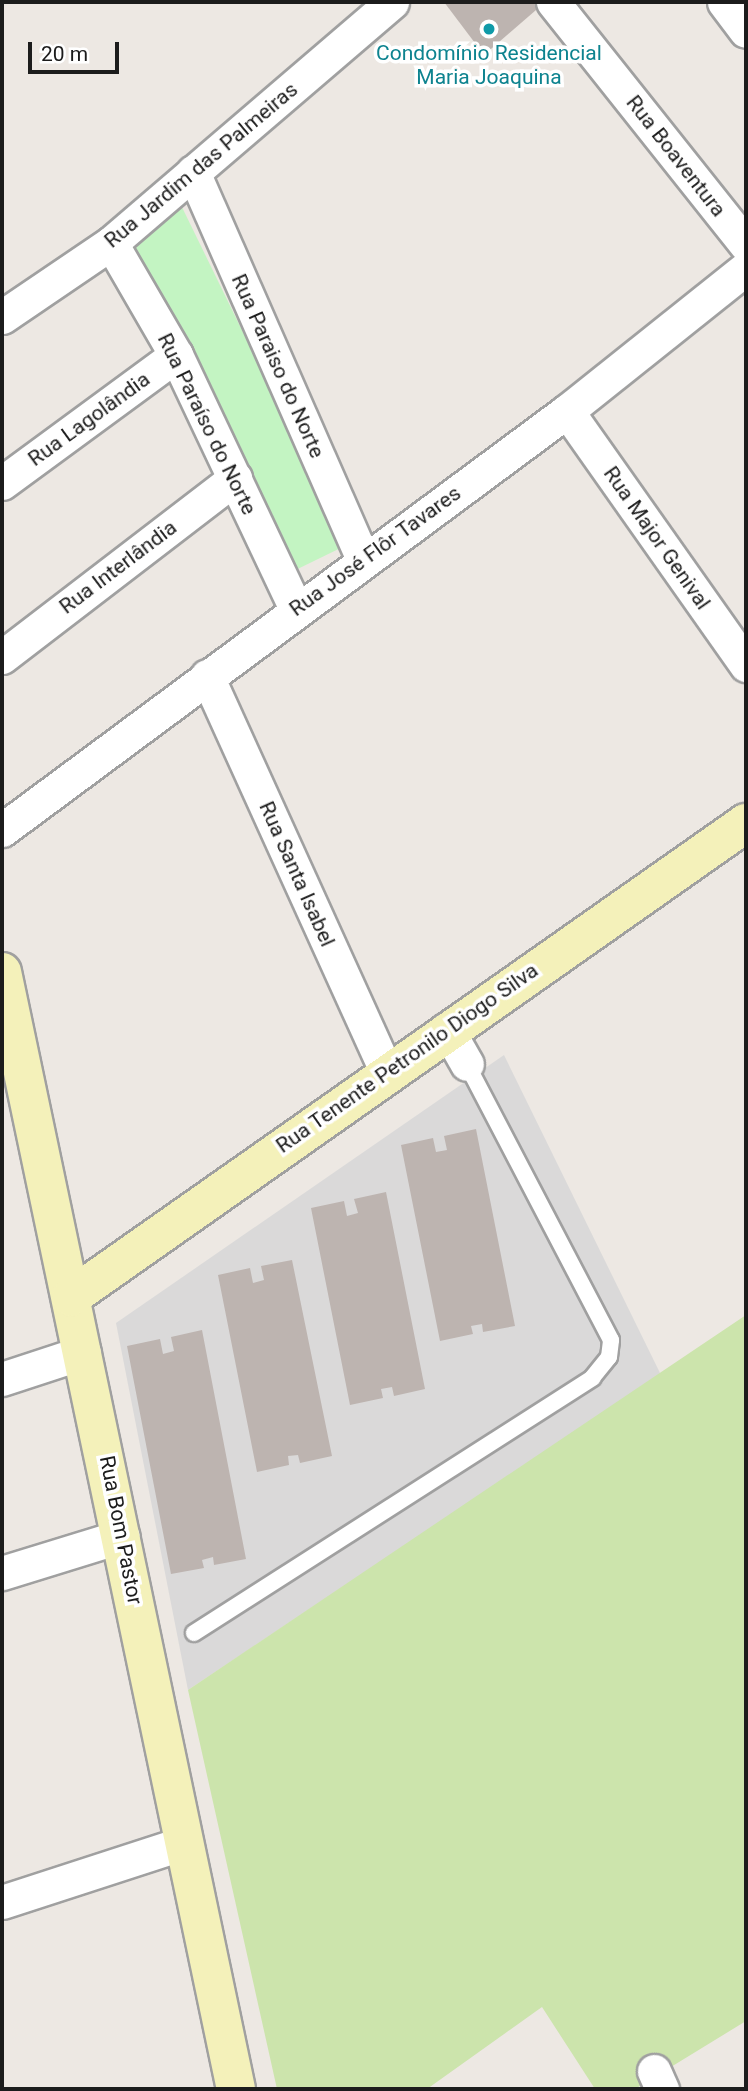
<!DOCTYPE html>
<meta charset="utf-8">
<style>
body{margin:0}
#map{position:relative;width:748px;height:2091px;overflow:hidden;background:#ede8e3;font-family:Roboto,sans-serif}
div>[style]{position:absolute}
[style*='--x']{left:calc(var(--x)*1px);top:calc(var(--y)*1px);width:calc(var(--w)*1px);rotate:calc(var(--a)*1deg)}
.residential>*{inset:0;background:#dad9d9}
.grass>*{inset:0;background:#cce4ac}
.park>*{inset:0;background:#c3f4c2;transform-origin:0 0}
.building>*{inset:0;background:#bdb4b0}
.roads{filter:drop-shadow(2px 0 #a0a0a0) drop-shadow(-2px 0 #a0a0a0) drop-shadow(0 2px #a0a0a0) drop-shadow(0 -2px #a0a0a0)}
.lane>*{height:16px;margin:-8px;padding:0 8px;transform-origin:8px;border-radius:8px;background:#fff}
.street>*{height:33px;margin:-16.5px;padding:0 16.5px;transform-origin:16.5px;border-radius:16.5px;background:#fff}
.secondary>*{height:38px;margin:-19px;padding:0 19px;transform-origin:19px;border-radius:19px;background:#f4f1ba}
.dots>*{width:19px;height:19px;translate:-50% -50%;box-sizing:border-box;border:4px solid #fff;border-radius:50%}
span{translate:-50% -50%;white-space:nowrap;text-align:center;line-height:1.15;-webkit-text-stroke:7px #fff;paint-order:stroke}
.culture-label{font-size:21px;color:#0d838f}
.street-label{font-size:21px;color:#1c1c1c}
.frame{position:absolute;inset:0;border:4px solid #1c1c1c;pointer-events:none}
.scale{position:absolute;left:28px;top:42px;width:91px;height:32px;box-sizing:border-box;border:4px solid #1c1c1c;border-top:0;padding-left:9px;font-size:21px;line-height:24px;white-space:nowrap;color:#1c1c1c;-webkit-text-stroke:5px #fff;paint-order:stroke}
</style>
<div id="map">
<div class="residential">
<div style="clip-path:polygon(504px 1055px,661px 1375px,188px 1690px,116px 1323px)"></div>
</div>
<div class="grass">
<div style="clip-path:polygon(746px 1315px,746px 2021px,635px 2089px,595px 2089px,542px 2007px,427px 2089px,277px 2089px,188px 1690px)"></div>
</div>
<div class="park">
<div style="left:178px;top:199px;width:385px;height:61px;rotate:64deg"></div>
</div>
<div class="building">
<div style="clip-path:polygon(444px 2px,542px 2px,543px 4px,484px 55px)"></div>
<div style="clip-path:polygon(476px 1129px,515px 1326px,483px 1332px,482px 1324px,471px 1326px,473px 1334px,440px 1341px,401px 1145px,433px 1138px,436px 1152px,447px 1150px,444px 1136px)"></div>
<div style="clip-path:polygon(386px 1192px,425px 1389px,394px 1396px,392px 1387px,381px 1389px,383px 1398px,350px 1405px,311px 1208px,344px 1201px,347px 1216px,358px 1213px,354px 1199px)"></div>
<div style="clip-path:polygon(292px 1260px,332px 1456px,300px 1463px,298px 1455px,288px 1456px,289px 1465px,257px 1472px,218px 1275px,250px 1268px,253px 1283px,264px 1280px,261px 1266px)"></div>
<div style="clip-path:polygon(202px 1330px,246px 1559px,214px 1565px,213px 1557px,202px 1560px,204px 1568px,171px 1574px,127px 1346px,160px 1339px,163px 1354px,174px 1351px,171px 1337px)"></div>
</div>
<div class="roads">
<div class="lane">
<div style="--x:194;--y:1633;--w:473;--a:-32.6"></div>
<div style="--x:592;--y:1378;--w:27;--a:-51"></div>
<div style="--x:609;--y:1357;--w:17;--a:-83"></div>
<div style="--x:611;--y:1340;--w:311;--a:-117.6"></div>
</div>
<div class="street">
<div style="--x:553;--y:2;--w:310;--a:51.5"></div>
<div style="--x:724;--y:2;--w:36;--a:53"></div>
<div style="--x:193;--y:172;--w:423;--a:66.3"></div>
<div style="--x:111;--y:243;--w:129;--a:59.9"></div>
<div style="--x:176;--y:355;--w:281;--a:64.7"></div>
<div style="--x:2;--y:317;--w:132;--a:-34.2"></div>
<div style="--x:111;--y:243;--w:370;--a:-40.6"></div>
<div style="--x:567;--y:411;--w:311;--a:54.8"></div>
<div style="--x:2;--y:483;--w:216;--a:-36.3"></div>
<div style="--x:2;--y:657;--w:294;--a:-37.5"></div>
<div style="--x:207;--y:676;--w:434;--a:65.6"></div>
<div style="--x:2;--y:830;--w:703;--a:-36.56"></div>
<div style="--x:567;--y:411;--w:229;--a:-38.6"></div>
<div style="--x:447;--y:1029;--w:40;--a:60.3"></div>
<div style="--x:2;--y:1379;--w:86;--a:-18.2"></div>
<div style="--x:2;--y:1573;--w:126;--a:-17.1"></div>
<div style="--x:2;--y:1902;--w:191;--a:-18"></div>
<div style="--x:654;--y:2071;--w:20;--a:66"></div>
</div>
<div class="secondary">
<div style="--x:2;--y:972;--w:1141;--a:78.17"></div>
<div style="--x:71;--y:1297;--w:825;--a:-35.08"></div>
</div>
</div>
<div class="dots">
<div style="left:489px;top:29px;background:#0f9aa8"></div>
</div>
<div class="culture-label">
<span style="left:489px;top:65px">Condomínio Residencial<br>Maria Joaquina</span>
</div>
<div class="street-label">
<span style="left:676px;top:156px;rotate:52deg">Rua Boaventura</span>
<span style="left:201px;top:165px;rotate:-40deg">Rua Jardim das Palmeiras</span>
<span style="left:278px;top:366px;rotate:66deg">Rua Paraiso do Norte</span>
<span style="left:89px;top:419px;rotate:-36deg">Rua Lagolândia</span>
<span style="left:207px;top:424px;rotate:64deg">Rua Paraíso do Norte</span>
<span style="left:657px;top:538px;rotate:55deg">Rua Major Genival</span>
<span style="left:375px;top:551px;rotate:-36deg">Rua José Flôr Tavares</span>
<span style="left:118px;top:567px;rotate:-37deg">Rua Interlândia</span>
<span style="left:297px;top:874px;rotate:66deg">Rua Santa Isabel</span>
<span style="left:407px;top:1058px;rotate:-35deg">Rua Tenente Petronilo Diogo Silva</span>
<span style="left:121px;top:1530px;rotate:79deg">Rua Bom Pastor</span>
</div>
<div class="frame"></div>
<div class="scale">20 m</div>
</div>
